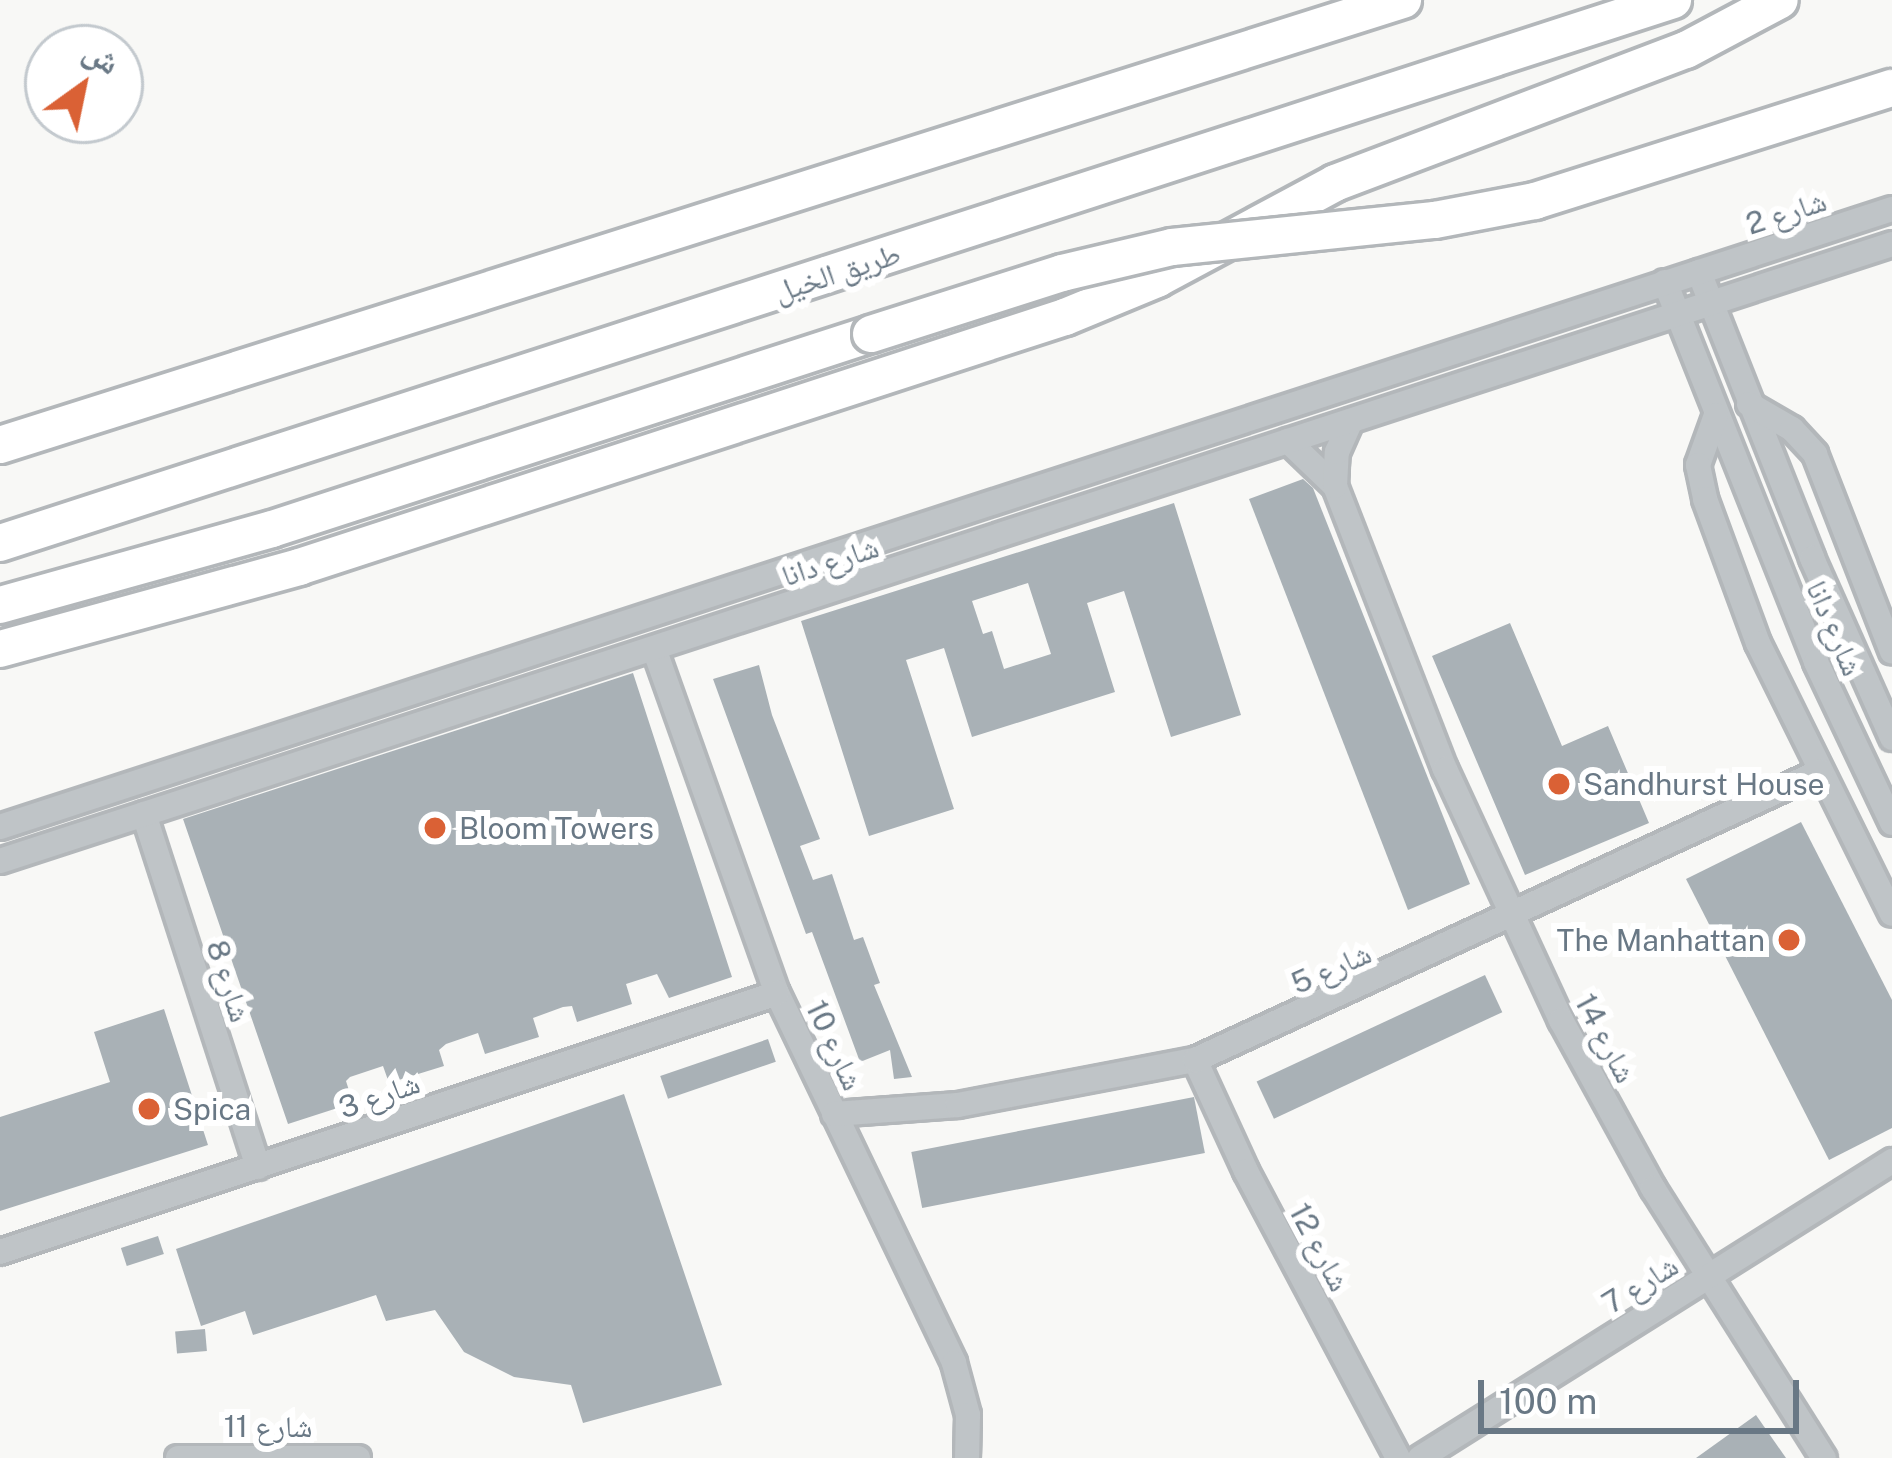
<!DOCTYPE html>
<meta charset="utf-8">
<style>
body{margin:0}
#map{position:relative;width:1892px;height:1458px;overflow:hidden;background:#f8f8f6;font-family:"Public Sans","Noto Naskh Arabic",sans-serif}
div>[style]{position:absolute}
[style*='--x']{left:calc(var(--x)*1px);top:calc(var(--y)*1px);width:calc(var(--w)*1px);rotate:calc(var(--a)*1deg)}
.building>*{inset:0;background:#a9b1b6;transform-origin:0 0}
.roads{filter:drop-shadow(3px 0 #b3b7ba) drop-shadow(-3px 0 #b3b7ba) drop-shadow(0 3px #b3b7ba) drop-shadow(0 -3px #b3b7ba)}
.minor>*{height:24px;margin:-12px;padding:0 12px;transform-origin:12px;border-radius:12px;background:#bfc4c7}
.highway>*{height:36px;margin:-18px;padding:0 18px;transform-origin:18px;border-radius:18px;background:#fff}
.bridges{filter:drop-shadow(3px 0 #b3b7ba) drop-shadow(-3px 0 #b3b7ba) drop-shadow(0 3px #b3b7ba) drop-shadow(0 -3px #b3b7ba)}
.highway-bridge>*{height:36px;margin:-18px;padding:0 18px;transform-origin:18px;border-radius:18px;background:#fff}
.dots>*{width:33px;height:33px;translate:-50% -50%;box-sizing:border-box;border:6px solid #fff;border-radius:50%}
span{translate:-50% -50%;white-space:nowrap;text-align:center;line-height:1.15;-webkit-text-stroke:12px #fff;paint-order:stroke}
.street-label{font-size:30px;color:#697885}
.poi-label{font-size:30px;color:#697885}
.left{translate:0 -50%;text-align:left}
.right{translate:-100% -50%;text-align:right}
.north{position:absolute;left:24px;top:24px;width:120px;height:120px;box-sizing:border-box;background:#fff;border:3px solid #c3c9ce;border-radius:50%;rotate:33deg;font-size:33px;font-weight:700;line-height:48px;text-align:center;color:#697885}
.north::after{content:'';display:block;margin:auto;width:42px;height:54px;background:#da6135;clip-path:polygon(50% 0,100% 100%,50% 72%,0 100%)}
.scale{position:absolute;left:1478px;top:1380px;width:321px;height:54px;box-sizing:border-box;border:6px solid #697885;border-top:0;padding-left:15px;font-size:36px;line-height:42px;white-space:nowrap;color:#697885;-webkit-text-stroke:9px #fff;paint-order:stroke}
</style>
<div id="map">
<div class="building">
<div style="clip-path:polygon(1303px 479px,1313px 488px,1470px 884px,1408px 910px,1249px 499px)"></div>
<div style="clip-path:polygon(evenodd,1174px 503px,1241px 715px,1171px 737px,1124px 591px,1087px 603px,1115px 692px,972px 737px,944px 648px,906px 660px,954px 809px,869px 836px,801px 621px,1174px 503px,1028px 583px,1051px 654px,1004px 669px,992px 631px,983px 634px,972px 601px,1028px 583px)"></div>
<div style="clip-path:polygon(1510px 623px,1562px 746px,1608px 726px,1649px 823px,1525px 875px,1432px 656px)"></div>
<div style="clip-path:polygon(759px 665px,772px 715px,820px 839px,800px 846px,813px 880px,832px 874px,854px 940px,863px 937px,880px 983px,874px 985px,912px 1077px,894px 1079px,890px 1050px,860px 1062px,812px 932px,806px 934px,713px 679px)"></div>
<div style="clip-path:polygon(633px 673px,732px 977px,669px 998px,657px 974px,626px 984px,632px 1004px,577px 1022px,572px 1006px,563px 1007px,533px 1018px,539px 1037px,485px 1054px,478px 1033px,446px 1044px,439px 1050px,444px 1066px,389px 1083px,383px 1066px,350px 1077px,346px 1081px,353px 1103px,288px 1124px,183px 819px)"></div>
<div style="clip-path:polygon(1801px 822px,1892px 1000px,1892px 1128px,1829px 1160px,1686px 879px)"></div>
<div style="left:1485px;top:975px;width:41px;height:252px;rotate:65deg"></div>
<div style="clip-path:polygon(164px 1009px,208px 1145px,0 1211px,0 1117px,110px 1082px,94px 1032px)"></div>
<div style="left:768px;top:1039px;width:24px;height:114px;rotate:71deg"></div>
<div style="clip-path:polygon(624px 1094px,722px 1385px,583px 1423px,571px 1385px,514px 1377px,464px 1352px,435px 1310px,386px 1321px,376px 1295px,253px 1335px,245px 1311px,201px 1326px,176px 1249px)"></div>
<div style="left:1194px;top:1097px;width:57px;height:288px;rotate:79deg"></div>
<div style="left:158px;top:1236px;width:19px;height:39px;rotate:72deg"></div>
<div style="left:205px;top:1329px;width:22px;height:30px;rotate:85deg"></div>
<div style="clip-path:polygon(1756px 1415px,1786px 1458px,1696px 1458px)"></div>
</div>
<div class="roads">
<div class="minor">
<div style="--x:1699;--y:272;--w:308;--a:68.4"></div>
<div style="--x:1812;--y:558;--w:197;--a:66"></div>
<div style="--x:1665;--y:282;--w:409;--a:68.3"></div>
<div style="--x:1816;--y:662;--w:178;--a:64.7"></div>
<div style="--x:1749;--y:404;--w:50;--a:30.2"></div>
<div style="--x:1792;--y:429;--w:34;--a:47"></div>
<div style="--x:1815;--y:454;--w:212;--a:68.7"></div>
<div style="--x:1716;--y:415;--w:53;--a:109.8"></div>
<div style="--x:1698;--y:465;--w:35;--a:78"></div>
<div style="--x:1705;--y:499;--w:153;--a:69.8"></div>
<div style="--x:1758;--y:643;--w:302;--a:63.7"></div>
<div style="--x:1288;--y:441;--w:65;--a:43.8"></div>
<div style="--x:1335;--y:486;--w:304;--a:68.8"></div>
<div style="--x:1445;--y:769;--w:277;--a:65.2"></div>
<div style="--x:1561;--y:1020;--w:192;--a:61.3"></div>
<div style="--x:1653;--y:1188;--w:320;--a:57.7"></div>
<div style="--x:1335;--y:486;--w:34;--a:-87"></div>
<div style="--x:1337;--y:452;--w:34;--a:-66"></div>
<div style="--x:655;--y:651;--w:363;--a:70.4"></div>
<div style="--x:777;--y:993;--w:410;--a:64.4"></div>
<div style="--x:954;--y:1363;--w:54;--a:74.9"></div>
<div style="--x:968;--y:1415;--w:43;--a:91.3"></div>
<div style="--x:144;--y:814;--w:371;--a:72.1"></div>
<div style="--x:0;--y:827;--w:1990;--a:-18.09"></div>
<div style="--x:0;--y:861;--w:1990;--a:-18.06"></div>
<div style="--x:1195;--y:1060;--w:122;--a:65.3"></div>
<div style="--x:1246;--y:1171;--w:325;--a:62.1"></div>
<div style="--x:834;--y:1114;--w:124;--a:-4.2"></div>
<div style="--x:958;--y:1105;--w:241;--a:-10.8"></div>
<div style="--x:1195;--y:1060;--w:689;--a:-24.78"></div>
<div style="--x:0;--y:1252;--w:819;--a:-18.43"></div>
<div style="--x:178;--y:1458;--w:180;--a:0"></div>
<div style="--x:1420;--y:1458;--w:558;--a:-32.18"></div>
</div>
<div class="highway">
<div style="--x:0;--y:445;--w:1472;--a:-17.6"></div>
<div style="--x:0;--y:543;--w:1759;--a:-17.98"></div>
<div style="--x:0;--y:605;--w:282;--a:-15.6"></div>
<div style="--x:272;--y:529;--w:630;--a:-18.03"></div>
<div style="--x:0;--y:649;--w:310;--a:-15.3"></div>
<div style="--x:299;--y:567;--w:806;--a:-18.08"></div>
<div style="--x:1065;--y:317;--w:100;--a:-22.4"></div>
<div style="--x:1157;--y:279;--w:202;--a:-28.3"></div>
<div style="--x:1335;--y:183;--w:375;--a:-20.8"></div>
<div style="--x:1686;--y:50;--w:106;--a:-28"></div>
</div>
</div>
<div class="bridges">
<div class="highway-bridge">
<div style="--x:871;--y:334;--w:201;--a:-17.7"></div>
<div style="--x:1062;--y:273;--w:113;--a:-13.3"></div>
<div style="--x:1172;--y:247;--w:264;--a:-5.9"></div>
<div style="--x:1435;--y:220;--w:102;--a:-10.8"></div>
<div style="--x:1535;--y:201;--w:374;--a:-17.6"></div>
</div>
</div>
<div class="dots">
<div style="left:1559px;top:784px;background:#da6135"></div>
<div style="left:435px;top:828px;background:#da6135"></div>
<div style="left:1789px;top:940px;background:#da6135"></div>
<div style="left:149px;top:1109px;background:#da6135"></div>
</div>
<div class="street-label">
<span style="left:1786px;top:212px;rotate:-18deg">شارع 2</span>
<span style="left:837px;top:272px;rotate:-18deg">طريق الخيل</span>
<span style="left:830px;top:561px;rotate:-18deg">شارع دانا</span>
<span style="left:1835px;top:628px;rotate:67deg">شارع دانا</span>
<span style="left:1331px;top:968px;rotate:-24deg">شارع 5</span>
<span style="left:229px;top:981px;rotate:72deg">شارع 8</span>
<span style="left:1606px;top:1038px;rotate:62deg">شارع 14</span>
<span style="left:835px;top:1045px;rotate:65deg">شارع 10</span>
<span style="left:379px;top:1095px;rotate:-19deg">شارع 3</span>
<span style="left:1320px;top:1247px;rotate:62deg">شارع 12</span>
<span style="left:1640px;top:1284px;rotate:-32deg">شارع 7</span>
<span style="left:268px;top:1426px">شارع 11</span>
</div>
<div class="poi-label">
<span class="left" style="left:1583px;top:784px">Sandhurst House</span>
<span class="left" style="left:459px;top:828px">Bloom Towers</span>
<span class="right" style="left:1765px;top:940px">The Manhattan</span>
<span class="left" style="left:173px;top:1109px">Spica</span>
</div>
<div class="north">ش</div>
<div class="scale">100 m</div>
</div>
